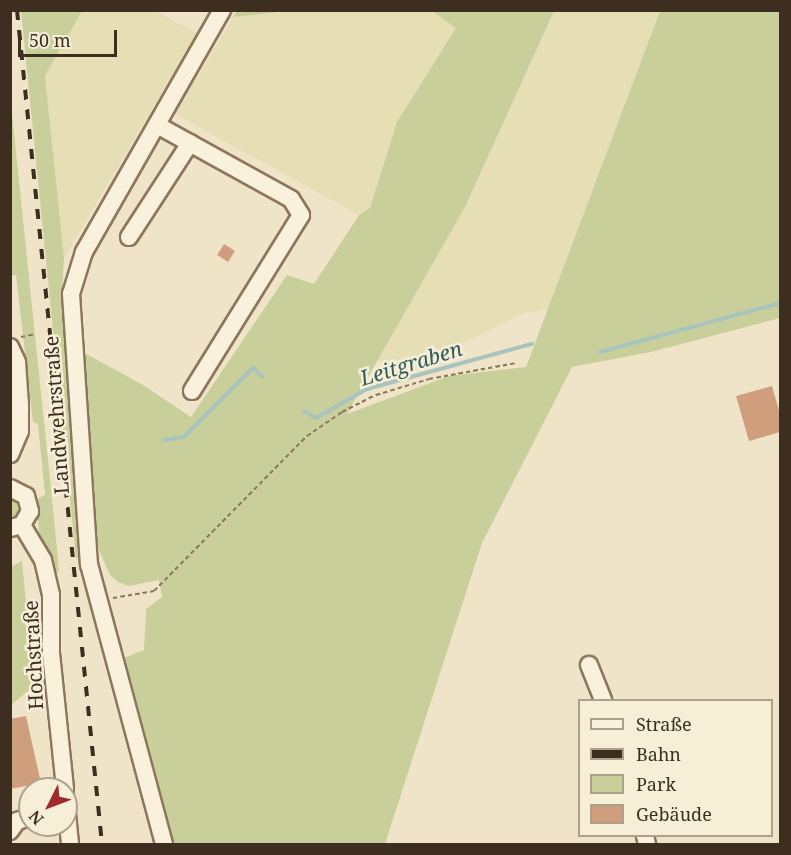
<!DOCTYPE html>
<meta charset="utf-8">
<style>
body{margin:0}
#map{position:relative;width:791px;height:855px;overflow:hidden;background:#f0e4c8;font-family:"Noto Serif",serif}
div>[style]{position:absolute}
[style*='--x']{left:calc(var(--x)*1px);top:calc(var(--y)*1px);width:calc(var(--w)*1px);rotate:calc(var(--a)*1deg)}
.farmland>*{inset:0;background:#e6deb5}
.green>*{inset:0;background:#c9cf9b}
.stream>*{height:4px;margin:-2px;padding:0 2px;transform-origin:2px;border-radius:2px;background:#a9c4bc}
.building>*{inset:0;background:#cf9f7d;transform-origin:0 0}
.path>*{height:2px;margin-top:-1px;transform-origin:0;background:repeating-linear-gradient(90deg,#8d765c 0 4.5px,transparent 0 7.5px)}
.roads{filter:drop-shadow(2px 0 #8d765c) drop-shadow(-2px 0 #8d765c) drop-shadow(0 2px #8d765c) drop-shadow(0 -2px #8d765c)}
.minor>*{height:16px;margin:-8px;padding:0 8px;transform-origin:8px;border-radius:8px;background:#faf1dc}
.rail>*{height:4px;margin-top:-2px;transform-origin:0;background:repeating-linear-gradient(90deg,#3d2e20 0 10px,transparent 0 20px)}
span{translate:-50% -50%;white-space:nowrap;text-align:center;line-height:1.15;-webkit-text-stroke:5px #f7eed8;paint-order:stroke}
.street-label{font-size:20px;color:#3d2e20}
.water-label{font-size:21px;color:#2f5d5a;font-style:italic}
.frame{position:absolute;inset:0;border:12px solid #3d2e20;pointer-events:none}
.legend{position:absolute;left:578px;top:699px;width:195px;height:138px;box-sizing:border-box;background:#f7eed8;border:2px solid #ada18e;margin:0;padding:8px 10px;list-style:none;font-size:18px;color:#3d2e20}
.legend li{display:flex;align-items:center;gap:12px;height:30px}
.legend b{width:30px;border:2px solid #ada18e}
.north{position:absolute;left:18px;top:777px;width:60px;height:60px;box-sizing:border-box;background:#f7eed8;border:2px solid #ada18e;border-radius:50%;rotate:228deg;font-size:16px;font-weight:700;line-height:24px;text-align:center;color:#3d2e20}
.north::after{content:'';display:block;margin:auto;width:21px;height:27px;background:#9e2a2b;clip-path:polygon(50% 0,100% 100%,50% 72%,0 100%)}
.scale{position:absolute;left:18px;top:30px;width:99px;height:27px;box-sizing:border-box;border:3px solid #3d2e20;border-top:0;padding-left:8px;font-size:18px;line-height:21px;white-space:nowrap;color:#3d2e20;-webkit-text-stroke:4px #f7eed8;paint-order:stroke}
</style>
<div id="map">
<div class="farmland">
<div style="clip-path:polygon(287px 10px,432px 11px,456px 28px,397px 122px,370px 208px,359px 215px,175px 114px,233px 17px)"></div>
<div style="clip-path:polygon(82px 11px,155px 11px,197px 33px,64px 258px,45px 76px)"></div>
<div style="clip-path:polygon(554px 11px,660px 11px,548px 309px,521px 314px,471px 340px,414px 359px,377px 361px,465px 207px)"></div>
</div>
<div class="green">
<div style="clip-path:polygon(21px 11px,82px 11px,45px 76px,64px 258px,62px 293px,83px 553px,76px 559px)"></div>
<div style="clip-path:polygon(237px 11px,237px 10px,287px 11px,233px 17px)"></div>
<div style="clip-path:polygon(432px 11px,554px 11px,465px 207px,347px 414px,449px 376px,526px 367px,660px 11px,780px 11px,780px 318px,651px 352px,572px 367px,482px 543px,385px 844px,173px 844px,124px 658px,144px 650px,146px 609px,162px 597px,159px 580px,129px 586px,118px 582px,110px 575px,91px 532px,79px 350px,143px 385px,191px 417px,287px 275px,314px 284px,359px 215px,370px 208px,397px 122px,456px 28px)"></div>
<div style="clip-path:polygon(10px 94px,54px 518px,59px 571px,55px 574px,39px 537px,37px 499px,45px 495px,38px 424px,33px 422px,16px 275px,11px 275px)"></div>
<div style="clip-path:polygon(10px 494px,19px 497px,23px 515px,10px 523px)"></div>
<div style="clip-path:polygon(22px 561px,34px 686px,11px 705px,11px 567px)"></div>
</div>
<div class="stream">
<div style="--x:600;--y:352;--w:187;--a:-15.2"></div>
<div style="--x:304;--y:411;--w:14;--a:30"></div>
<div style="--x:316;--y:418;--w:59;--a:-29.6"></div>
<div style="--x:367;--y:389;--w:171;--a:-15.3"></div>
<div style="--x:164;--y:440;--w:20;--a:-9"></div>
<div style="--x:184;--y:437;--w:98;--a:-45"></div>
<div style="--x:253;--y:368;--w:13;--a:42"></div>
</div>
<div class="building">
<div style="left:224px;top:244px;width:13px;height:13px;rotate:32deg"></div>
<div style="clip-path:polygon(772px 386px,780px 414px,780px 432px,749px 441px,736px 396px)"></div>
<div style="clip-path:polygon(26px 716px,41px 783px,10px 789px,10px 719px)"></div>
</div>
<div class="path">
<div style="--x:21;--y:337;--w:15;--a:-11"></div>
<div style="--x:113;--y:598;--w:42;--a:-9.7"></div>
<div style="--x:154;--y:591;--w:218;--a:-45.4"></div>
<div style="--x:307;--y:436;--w:42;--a:-34.4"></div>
<div style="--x:342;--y:412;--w:38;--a:-27"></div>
<div style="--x:376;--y:395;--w:55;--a:-16.8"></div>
<div style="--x:429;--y:379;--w:88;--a:-10.4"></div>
</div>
<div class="roads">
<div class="minor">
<div style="--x:157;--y:125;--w:153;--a:28.9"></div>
<div style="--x:291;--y:199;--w:19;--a:58"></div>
<div style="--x:301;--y:215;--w:207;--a:121.8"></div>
<div style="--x:129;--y:237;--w:112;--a:-57"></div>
<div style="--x:10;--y:347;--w:17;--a:65"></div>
<div style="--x:17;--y:362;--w:43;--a:86"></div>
<div style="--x:20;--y:405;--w:26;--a:90"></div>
<div style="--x:20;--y:431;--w:25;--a:113"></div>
<div style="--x:10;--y:488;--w:18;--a:27"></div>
<div style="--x:26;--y:496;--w:16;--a:75"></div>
<div style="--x:30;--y:511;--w:16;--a:120"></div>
<div style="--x:22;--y:525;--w:12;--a:166"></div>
<div style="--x:22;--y:525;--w:41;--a:59"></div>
<div style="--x:43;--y:560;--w:36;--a:77"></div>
<div style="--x:51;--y:595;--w:58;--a:90"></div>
<div style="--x:51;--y:653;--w:137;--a:84.1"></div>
<div style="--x:589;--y:665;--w:38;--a:68"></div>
<div style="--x:66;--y:803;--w:41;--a:84.4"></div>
<div style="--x:10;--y:831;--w:12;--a:-55"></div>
<div style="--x:17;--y:821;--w:14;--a:-17"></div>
<div style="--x:645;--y:836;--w:8;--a:76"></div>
<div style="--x:164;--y:844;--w:289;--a:-105"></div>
<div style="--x:89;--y:565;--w:272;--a:-93.8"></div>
<div style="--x:71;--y:294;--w:44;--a:-72.8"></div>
<div style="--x:84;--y:252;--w:279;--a:-60.3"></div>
</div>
</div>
<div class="rail">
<div style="--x:17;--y:10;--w:838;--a:84.18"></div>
</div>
<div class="street-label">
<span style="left:56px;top:415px;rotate:-94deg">Landwehrstraße</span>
<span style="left:33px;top:655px;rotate:-93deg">Hochstraße</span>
</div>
<div class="water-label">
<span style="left:411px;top:363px;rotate:-17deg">Leitgraben</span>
</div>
<div class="frame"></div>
<ul class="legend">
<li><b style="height:8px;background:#faf1dc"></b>Straße</li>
<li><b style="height:8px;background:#3d2e20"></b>Bahn</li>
<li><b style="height:16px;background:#c9cf9b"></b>Park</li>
<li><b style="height:16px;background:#cf9f7d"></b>Gebäude</li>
</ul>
<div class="north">N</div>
<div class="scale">50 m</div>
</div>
